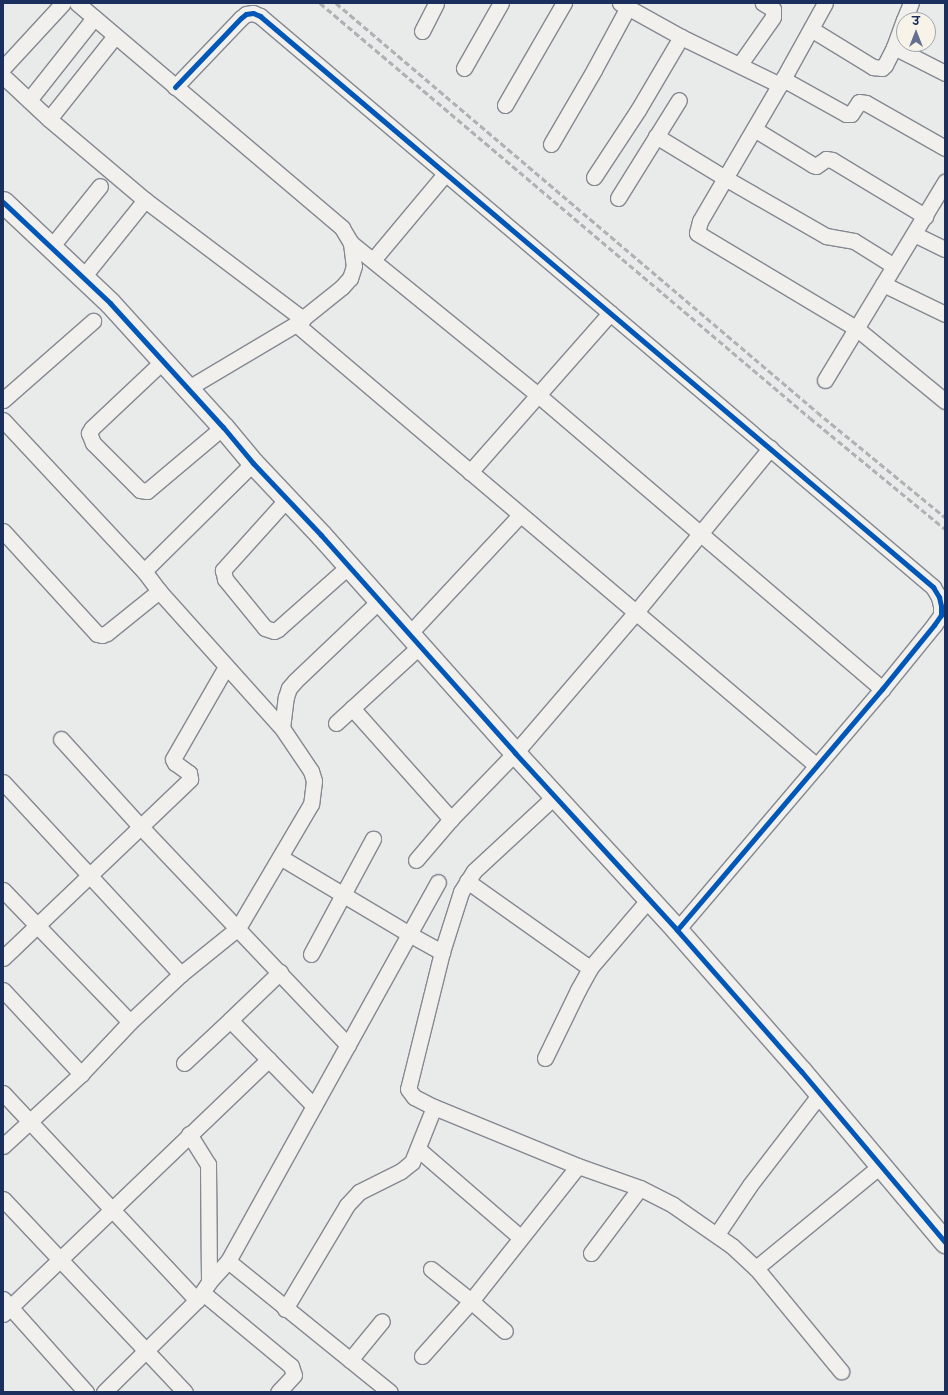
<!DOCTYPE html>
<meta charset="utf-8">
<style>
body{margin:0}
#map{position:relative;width:948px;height:1395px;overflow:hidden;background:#e9eaea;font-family:Caveat,"Playpen Sans Deva",sans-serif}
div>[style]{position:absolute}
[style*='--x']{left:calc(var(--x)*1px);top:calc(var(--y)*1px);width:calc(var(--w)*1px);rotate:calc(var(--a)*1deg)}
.roads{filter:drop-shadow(1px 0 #848891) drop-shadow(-1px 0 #848891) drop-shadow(0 1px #848891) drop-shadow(0 -1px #848891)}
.street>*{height:15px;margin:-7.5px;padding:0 7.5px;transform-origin:7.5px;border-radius:7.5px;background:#f1f0ed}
.secondary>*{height:21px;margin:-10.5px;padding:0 10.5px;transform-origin:10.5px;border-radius:10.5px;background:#f1f0ed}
.rail>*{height:3px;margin-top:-1.5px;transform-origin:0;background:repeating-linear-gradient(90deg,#afb1b4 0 6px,transparent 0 9px)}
.cycleway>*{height:5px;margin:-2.5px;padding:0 2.5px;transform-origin:2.5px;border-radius:2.5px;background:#0057b8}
span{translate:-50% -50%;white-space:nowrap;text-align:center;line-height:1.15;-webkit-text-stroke:3px #f7f3e8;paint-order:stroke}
.frame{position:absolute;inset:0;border:4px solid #1b2f5e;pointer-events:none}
.north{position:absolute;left:896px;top:12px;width:40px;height:40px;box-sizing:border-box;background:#f7f3e8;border:1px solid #9fa5b1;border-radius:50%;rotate:0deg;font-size:11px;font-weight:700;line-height:16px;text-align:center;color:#1b2f5e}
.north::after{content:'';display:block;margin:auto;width:14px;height:18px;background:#63708f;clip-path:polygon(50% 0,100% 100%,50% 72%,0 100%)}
</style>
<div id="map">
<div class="roads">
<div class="street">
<div style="--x:77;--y:3;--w:348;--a:40.3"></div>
<div style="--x:342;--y:228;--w:17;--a:59"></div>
<div style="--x:351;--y:243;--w:23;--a:83"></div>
<div style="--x:354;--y:266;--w:13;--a:108"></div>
<div style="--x:350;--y:278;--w:12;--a:132"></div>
<div style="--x:342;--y:287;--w:59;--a:141.2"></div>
<div style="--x:296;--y:324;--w:126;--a:149.3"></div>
<div style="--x:620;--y:3;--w:70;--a:29.1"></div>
<div style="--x:681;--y:37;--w:110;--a:25.9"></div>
<div style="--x:825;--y:3;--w:87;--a:118.9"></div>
<div style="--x:783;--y:79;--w:164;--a:120.3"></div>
<div style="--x:700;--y:221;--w:12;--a:104"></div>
<div style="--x:697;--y:233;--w:185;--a:30.9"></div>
<div style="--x:856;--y:328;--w:115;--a:39.4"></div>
<div style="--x:904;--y:20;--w:18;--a:-68"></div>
<div style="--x:811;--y:29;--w:73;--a:31.5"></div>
<div style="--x:873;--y:67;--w:9;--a:6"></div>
<div style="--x:882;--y:68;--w:4;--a:-45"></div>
<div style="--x:885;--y:65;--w:20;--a:-63"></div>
<div style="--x:894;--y:47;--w:29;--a:-70"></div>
<div style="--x:422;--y:31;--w:31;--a:-63"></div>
<div style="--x:894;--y:47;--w:57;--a:27"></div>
<div style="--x:740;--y:64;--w:57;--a:-54.9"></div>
<div style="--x:773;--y:17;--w:8;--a:-90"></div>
<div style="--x:773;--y:9;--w:12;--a:-149"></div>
<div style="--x:3;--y:68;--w:88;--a:-47.3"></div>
<div style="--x:464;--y:68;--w:75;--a:-60.4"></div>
<div style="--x:3;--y:76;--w:63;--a:43.1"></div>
<div style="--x:49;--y:119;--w:126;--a:40.2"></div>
<div style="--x:145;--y:200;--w:198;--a:37"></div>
<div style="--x:783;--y:79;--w:72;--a:29.1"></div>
<div style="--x:846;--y:114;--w:5;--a:0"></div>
<div style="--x:851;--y:114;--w:14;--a:-56"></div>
<div style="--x:859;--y:102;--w:7;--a:8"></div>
<div style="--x:866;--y:103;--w:91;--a:29.7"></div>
<div style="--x:175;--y:87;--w:95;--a:-46.3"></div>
<div style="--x:241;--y:18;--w:6;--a:-39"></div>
<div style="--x:246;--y:14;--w:7;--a:-8"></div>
<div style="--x:253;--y:13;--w:8;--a:23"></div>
<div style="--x:260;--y:16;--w:883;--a:40.31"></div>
<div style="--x:933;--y:587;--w:12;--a:59"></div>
<div style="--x:939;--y:597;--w:9;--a:77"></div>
<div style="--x:941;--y:606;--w:9;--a:90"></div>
<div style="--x:941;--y:615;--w:12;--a:125"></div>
<div style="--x:934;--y:625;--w:82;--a:129.1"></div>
<div style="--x:882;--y:689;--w:316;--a:130.4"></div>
<div style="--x:29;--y:100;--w:105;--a:-51.6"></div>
<div style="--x:505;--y:105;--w:118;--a:-60"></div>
<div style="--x:49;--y:119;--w:106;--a:-51.5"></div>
<div style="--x:754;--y:129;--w:69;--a:31.4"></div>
<div style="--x:813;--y:165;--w:3;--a:18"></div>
<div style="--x:816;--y:166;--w:12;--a:-35"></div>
<div style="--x:826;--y:159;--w:6;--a:9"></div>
<div style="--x:832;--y:160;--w:109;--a:31.1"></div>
<div style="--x:656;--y:136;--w:81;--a:31.3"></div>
<div style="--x:725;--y:178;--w:116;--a:29.9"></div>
<div style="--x:826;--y:236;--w:28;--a:10"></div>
<div style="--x:854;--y:241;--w:47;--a:32"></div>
<div style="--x:551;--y:144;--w:86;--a:-59.8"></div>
<div style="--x:594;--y:70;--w:72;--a:-61.6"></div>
<div style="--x:594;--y:177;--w:80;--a:-56.7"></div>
<div style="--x:638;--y:110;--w:85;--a:-59.5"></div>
<div style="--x:618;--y:198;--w:115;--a:-58.1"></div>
<div style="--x:914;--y:234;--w:34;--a:26"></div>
<div style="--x:351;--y:243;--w:241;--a:39.1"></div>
<div style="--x:538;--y:395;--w:453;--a:40.5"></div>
<div style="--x:51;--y:247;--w:78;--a:-51.2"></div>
<div style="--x:373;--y:260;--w:112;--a:-50.1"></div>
<div style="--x:83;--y:277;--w:99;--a:-51.2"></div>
<div style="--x:883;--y:284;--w:69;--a:25.8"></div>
<div style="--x:296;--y:324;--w:683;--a:40.31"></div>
<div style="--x:163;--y:361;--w:98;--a:136.7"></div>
<div style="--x:92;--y:428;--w:6;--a:121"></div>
<div style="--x:89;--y:433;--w:11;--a:68"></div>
<div style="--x:93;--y:443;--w:66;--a:45"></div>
<div style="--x:140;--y:490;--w:7;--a:8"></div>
<div style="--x:147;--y:491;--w:99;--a:-40.1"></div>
<div style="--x:825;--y:380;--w:232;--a:-58.8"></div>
<div style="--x:3;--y:400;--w:120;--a:-41.3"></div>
<div style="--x:3;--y:420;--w:207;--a:47"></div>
<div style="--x:144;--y:571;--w:25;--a:53"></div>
<div style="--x:159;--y:591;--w:184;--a:48.1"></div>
<div style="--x:282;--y:728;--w:52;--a:56"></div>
<div style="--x:311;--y:771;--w:10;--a:73"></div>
<div style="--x:314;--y:781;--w:23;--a:97"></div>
<div style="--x:311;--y:804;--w:144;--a:120.5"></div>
<div style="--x:238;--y:928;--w:73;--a:141.1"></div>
<div style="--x:181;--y:974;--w:70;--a:136.7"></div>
<div style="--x:130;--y:1022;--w:71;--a:133.3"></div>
<div style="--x:81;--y:1074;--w:106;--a:137.3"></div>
<div style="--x:470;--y:472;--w:212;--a:-48.6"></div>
<div style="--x:287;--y:499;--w:96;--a:132"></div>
<div style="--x:223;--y:570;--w:9;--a:77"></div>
<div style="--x:225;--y:579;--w:63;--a:50.8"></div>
<div style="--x:265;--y:628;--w:9;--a:18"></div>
<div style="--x:274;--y:631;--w:4;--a:-27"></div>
<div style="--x:278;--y:629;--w:95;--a:-41.6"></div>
<div style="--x:3;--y:531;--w:139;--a:47.6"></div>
<div style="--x:97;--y:634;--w:5;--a:11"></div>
<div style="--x:102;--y:635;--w:5;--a:-22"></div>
<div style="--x:107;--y:633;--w:67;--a:-38.9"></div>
<div style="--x:144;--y:571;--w:153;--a:-44.7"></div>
<div style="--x:410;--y:633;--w:161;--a:-47"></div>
<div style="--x:352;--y:708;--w:149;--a:48.3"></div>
<div style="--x:336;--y:723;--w:115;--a:-42.5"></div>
<div style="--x:282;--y:728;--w:31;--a:-83"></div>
<div style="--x:286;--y:697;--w:9;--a:-72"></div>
<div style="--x:289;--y:688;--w:9;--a:-49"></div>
<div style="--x:295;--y:681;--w:117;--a:-43.6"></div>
<div style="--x:61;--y:739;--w:118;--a:47.8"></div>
<div style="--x:140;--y:826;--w:302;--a:46.5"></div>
<div style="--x:3;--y:782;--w:262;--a:47.2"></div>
<div style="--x:555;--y:796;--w:110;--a:137.2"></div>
<div style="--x:474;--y:871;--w:25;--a:122"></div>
<div style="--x:461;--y:892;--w:63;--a:107.6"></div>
<div style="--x:442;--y:952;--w:141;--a:103.9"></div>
<div style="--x:408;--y:1089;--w:10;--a:53"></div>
<div style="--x:414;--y:1097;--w:22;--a:27"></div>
<div style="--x:434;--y:1107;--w:156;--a:22.3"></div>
<div style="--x:578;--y:1166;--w:66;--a:19.5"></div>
<div style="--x:640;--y:1188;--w:37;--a:27"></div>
<div style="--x:673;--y:1205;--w:72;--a:34.8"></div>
<div style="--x:732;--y:1246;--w:33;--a:43"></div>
<div style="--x:756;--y:1268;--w:134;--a:50.5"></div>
<div style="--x:280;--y:857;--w:150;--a:30.8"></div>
<div style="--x:409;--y:934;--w:38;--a:29"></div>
<div style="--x:416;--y:860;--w:54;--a:-49.5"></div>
<div style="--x:451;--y:819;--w:92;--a:-45.9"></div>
<div style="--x:515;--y:753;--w:186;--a:-49.4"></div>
<div style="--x:636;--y:612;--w:212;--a:-50.7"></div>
<div style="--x:467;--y:881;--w:151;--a:35.3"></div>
<div style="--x:3;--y:890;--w:183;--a:46.1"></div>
<div style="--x:311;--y:954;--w:131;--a:-61.7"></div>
<div style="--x:3;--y:958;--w:259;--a:-43.7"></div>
<div style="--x:190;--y:779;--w:6;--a:-99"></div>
<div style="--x:189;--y:773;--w:17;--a:-144"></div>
<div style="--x:175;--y:763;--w:4;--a:-117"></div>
<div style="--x:173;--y:759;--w:106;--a:-60.1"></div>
<div style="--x:280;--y:972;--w:69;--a:136.2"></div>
<div style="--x:230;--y:1020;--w:120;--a:45.7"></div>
<div style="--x:3;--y:990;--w:115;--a:47.1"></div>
<div style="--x:545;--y:1058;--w:76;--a:-64.1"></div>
<div style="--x:578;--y:990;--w:25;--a:-61"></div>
<div style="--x:590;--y:968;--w:91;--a:-49.5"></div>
<div style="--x:184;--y:1063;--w:63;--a:-43.1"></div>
<div style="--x:3;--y:1093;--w:284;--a:46.9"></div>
<div style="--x:189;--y:1134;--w:36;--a:58"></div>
<div style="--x:208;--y:1164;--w:118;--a:89.5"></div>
<div style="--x:418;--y:1149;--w:135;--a:40.8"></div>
<div style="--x:3;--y:1199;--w:265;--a:46.7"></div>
<div style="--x:717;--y:1234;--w:59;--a:-56"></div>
<div style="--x:750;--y:1185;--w:115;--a:-52.4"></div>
<div style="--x:591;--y:1253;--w:81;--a:-53"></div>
<div style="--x:228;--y:1261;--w:208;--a:39"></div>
<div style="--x:756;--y:1268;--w:161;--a:-39.4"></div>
<div style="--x:431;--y:1269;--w:51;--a:38.7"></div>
<div style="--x:471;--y:1301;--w:45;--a:41.4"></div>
<div style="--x:203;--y:1293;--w:114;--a:39.7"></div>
<div style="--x:291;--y:1366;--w:9;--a:72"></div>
<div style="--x:294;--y:1375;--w:23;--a:133"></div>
<div style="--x:3;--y:1299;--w:125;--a:48.3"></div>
<div style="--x:285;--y:1309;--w:121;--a:-59.2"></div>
<div style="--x:347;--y:1205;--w:18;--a:-47"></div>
<div style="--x:359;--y:1192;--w:47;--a:-26.6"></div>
<div style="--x:401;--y:1171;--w:14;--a:-39"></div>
<div style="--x:412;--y:1162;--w:59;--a:-68.2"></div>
<div style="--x:3;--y:1314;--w:368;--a:-43.8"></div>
<div style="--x:422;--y:1356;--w:74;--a:-48.3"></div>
<div style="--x:471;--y:1301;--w:172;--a:-51.6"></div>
<div style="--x:350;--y:1360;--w:50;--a:-50.6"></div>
<div style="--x:104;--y:1392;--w:131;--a:-44.7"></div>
<div style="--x:197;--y:1300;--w:22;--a:-56"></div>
<div style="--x:209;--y:1282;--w:28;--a:-48"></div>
<div style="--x:228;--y:1261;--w:433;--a:-61"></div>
</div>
<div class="secondary">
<div style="--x:3;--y:202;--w:147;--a:43.3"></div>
<div style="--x:110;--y:303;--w:168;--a:47.7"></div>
<div style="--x:223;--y:427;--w:47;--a:50.2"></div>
<div style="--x:253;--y:463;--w:99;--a:46.6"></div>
<div style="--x:321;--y:535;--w:292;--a:48.3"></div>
<div style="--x:515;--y:753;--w:240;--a:47.5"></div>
<div style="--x:677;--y:930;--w:188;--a:48.7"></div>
<div style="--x:801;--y:1071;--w:224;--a:49.9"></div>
</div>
</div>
<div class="rail">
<div style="--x:320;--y:3;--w:642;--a:40.26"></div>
<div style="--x:810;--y:418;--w:175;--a:39.4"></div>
<div style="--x:336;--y:3;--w:631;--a:40.37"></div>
<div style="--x:817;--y:412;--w:166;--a:39.4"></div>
</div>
<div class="cycleway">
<div style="--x:175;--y:87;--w:95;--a:-46.3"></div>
<div style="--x:241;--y:18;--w:6;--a:-39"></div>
<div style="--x:246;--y:14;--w:7;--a:-8"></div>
<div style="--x:253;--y:13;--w:8;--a:23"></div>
<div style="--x:260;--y:16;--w:883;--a:40.31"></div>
<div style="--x:933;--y:587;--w:12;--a:59"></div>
<div style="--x:939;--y:597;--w:9;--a:77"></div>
<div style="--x:941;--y:606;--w:9;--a:90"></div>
<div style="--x:941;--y:615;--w:12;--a:125"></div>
<div style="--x:934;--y:625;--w:82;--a:129.1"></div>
<div style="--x:882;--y:689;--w:316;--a:130.4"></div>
<div style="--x:3;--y:202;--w:147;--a:43.3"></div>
<div style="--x:110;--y:303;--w:168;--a:47.7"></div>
<div style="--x:223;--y:427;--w:47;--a:50.2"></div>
<div style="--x:253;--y:463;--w:99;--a:46.6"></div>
<div style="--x:321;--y:535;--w:292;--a:48.3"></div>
<div style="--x:515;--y:753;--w:240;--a:47.5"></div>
<div style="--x:677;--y:930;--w:188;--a:48.7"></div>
<div style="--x:801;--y:1071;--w:224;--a:49.9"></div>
</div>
<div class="frame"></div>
<div class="north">उ</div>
</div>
